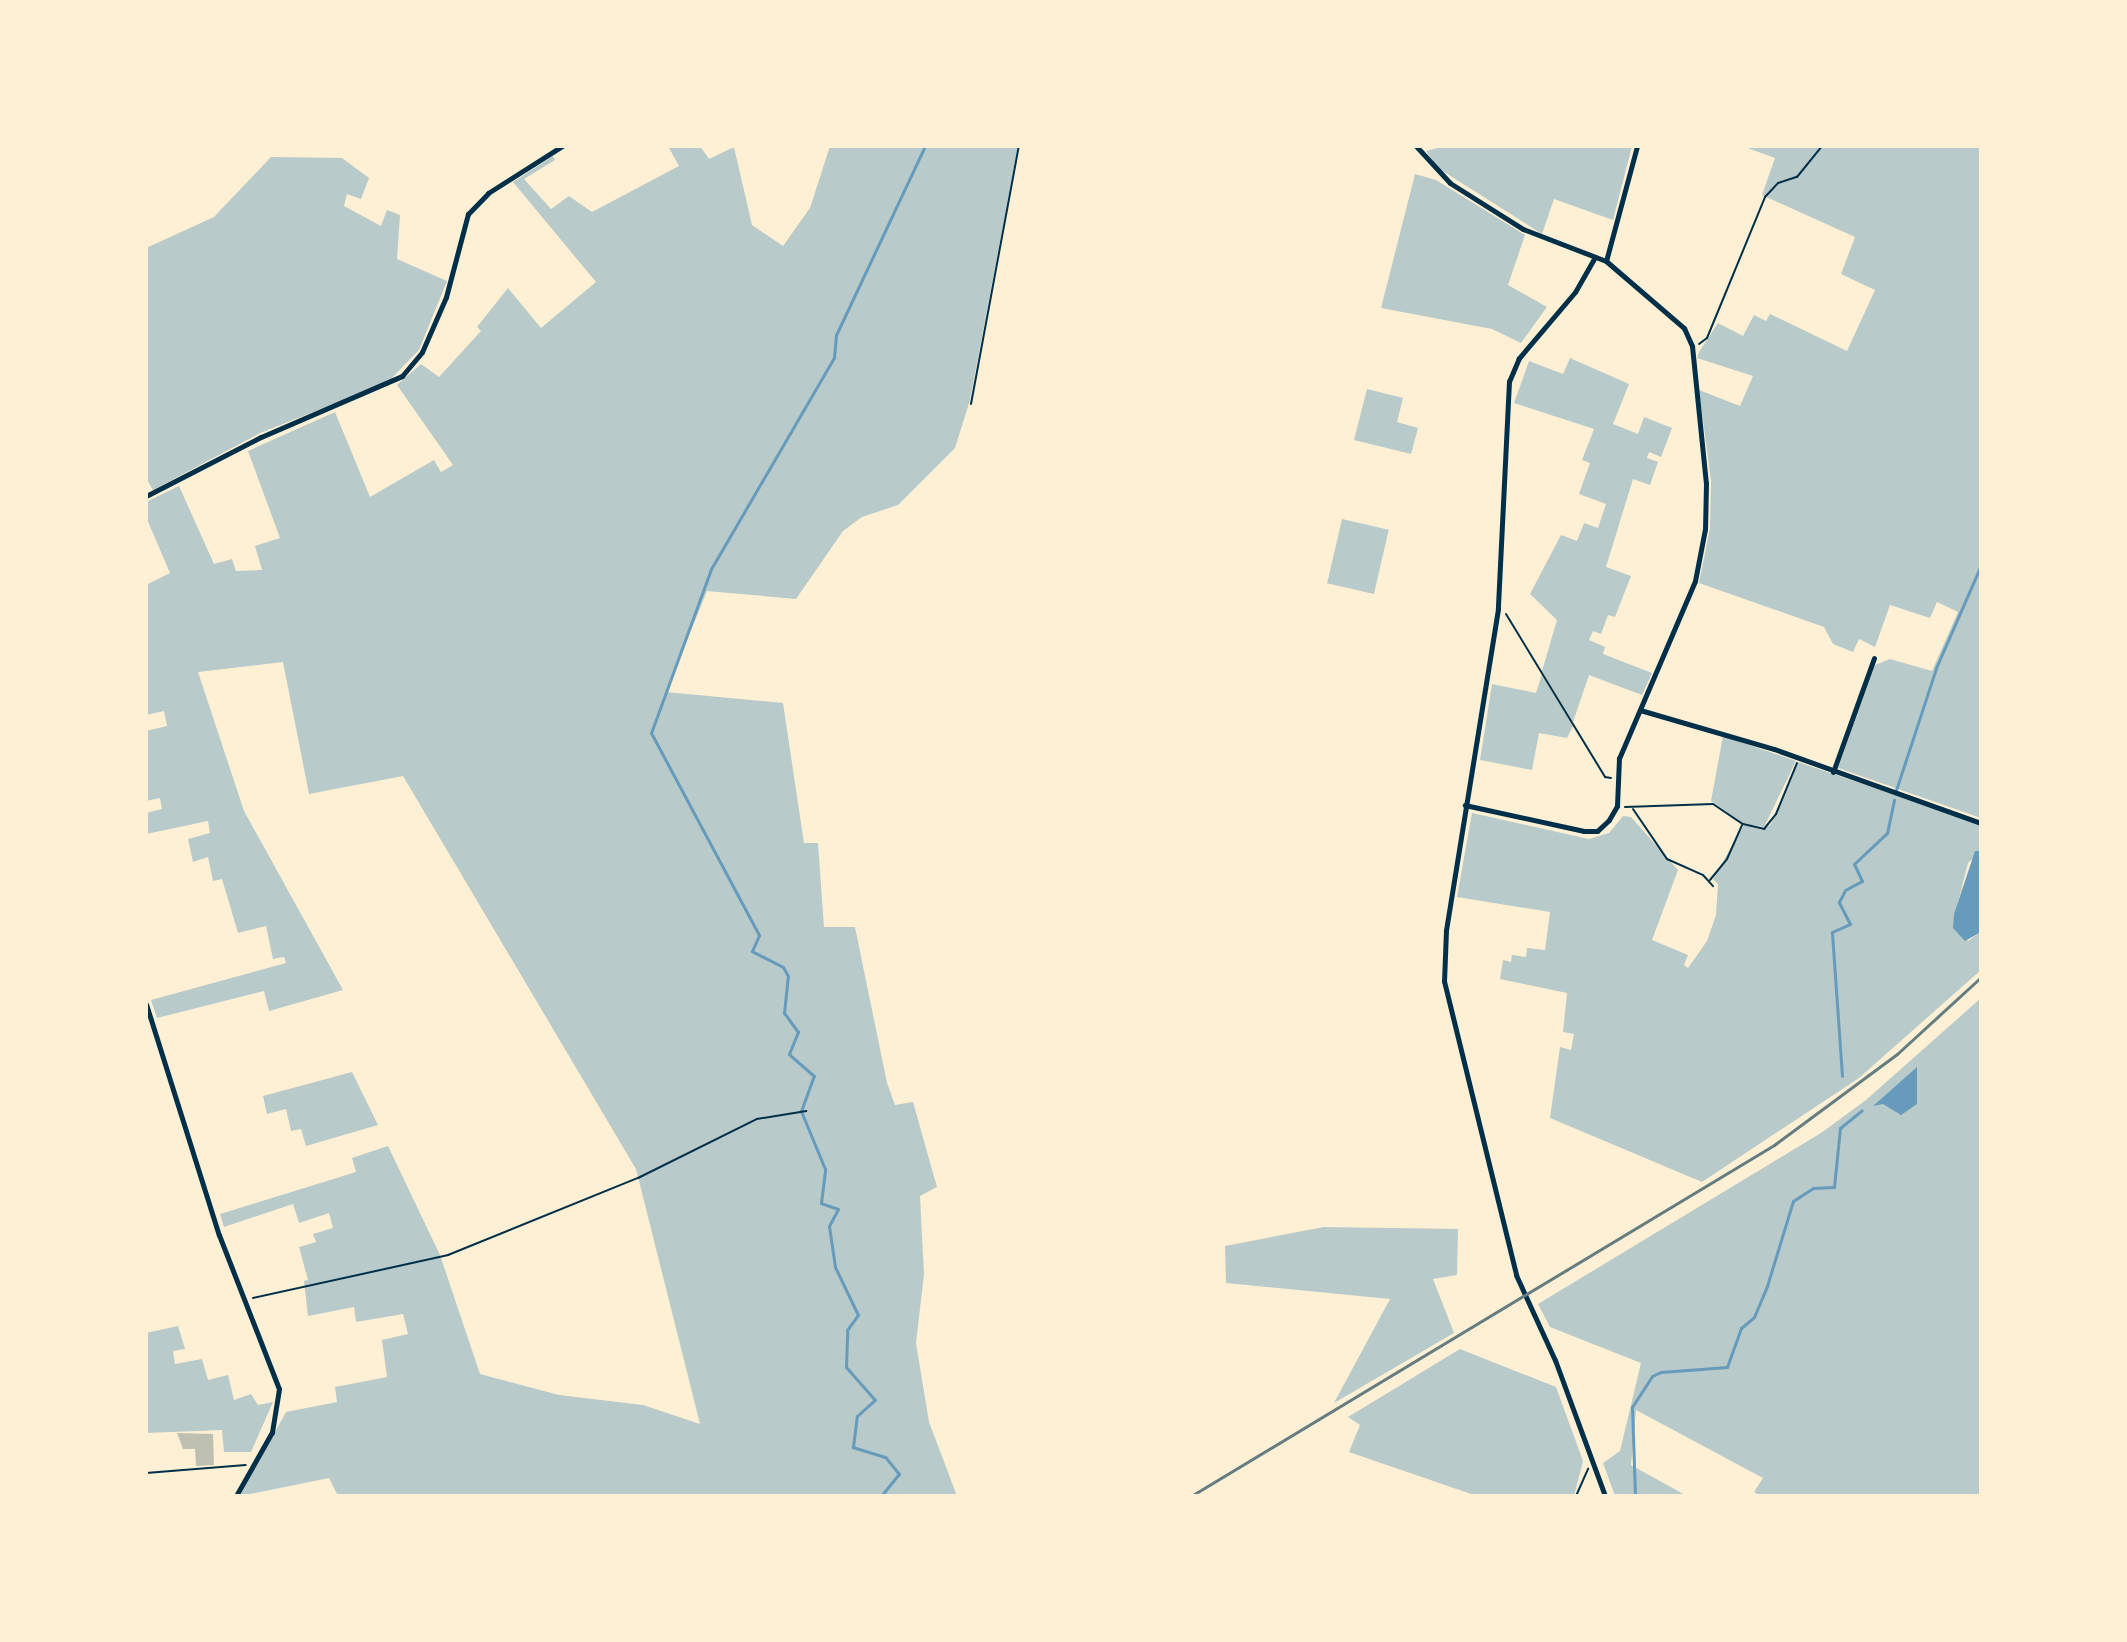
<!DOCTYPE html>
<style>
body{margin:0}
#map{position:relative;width:2127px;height:1642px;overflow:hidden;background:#fdf0d5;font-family:Lato,sans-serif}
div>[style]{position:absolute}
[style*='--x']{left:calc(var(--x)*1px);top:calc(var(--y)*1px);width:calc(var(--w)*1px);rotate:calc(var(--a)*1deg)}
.green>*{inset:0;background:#b9caca;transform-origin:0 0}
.water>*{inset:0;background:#669bbc}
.stream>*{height:3px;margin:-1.5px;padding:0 1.5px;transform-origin:1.5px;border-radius:1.5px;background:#669bbc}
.building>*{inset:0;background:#bec0b2}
.path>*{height:2px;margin:-1px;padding:0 1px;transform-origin:1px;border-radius:1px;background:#003049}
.minor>*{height:5px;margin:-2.5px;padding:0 2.5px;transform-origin:2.5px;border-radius:2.5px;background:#003049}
.rail>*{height:3px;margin:-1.5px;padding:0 1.5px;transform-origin:1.5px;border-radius:1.5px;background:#657d81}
span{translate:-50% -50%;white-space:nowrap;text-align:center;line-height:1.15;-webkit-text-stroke:6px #fdf0d5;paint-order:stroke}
.frame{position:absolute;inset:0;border:148px solid #fdf0d5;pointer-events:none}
</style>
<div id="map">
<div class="green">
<div style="clip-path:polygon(668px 146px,700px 146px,709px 159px,734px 147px,752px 225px,783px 246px,810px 208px,830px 146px,1018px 146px,970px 400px,955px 448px,898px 505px,862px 517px,843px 531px,796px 599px,707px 591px,666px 692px,783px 703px,804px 843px,818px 843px,824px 927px,855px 927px,887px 1083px,895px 1105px,913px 1102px,937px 1187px,920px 1196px,924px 1274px,916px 1343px,929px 1422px,957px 1496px,338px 1496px,329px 1478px,240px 1496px,286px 1412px,337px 1402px,335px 1387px,387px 1377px,382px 1340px,408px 1334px,403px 1314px,356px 1322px,354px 1307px,308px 1316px,304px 1281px,308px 1280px,299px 1247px,316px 1242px,313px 1234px,333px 1228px,329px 1213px,299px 1223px,293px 1204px,224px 1227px,220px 1214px,356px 1172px,352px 1158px,388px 1146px,440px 1255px,480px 1374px,559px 1395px,643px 1405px,700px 1424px,636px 1169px,403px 776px,309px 794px,283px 662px,198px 672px,244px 811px,343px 990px,269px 1011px,264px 991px,157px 1018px,151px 1000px,286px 963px,284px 957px,273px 959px,266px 926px,238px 933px,222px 879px,213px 881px,208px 857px,193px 862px,188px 839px,210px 833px,208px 821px,146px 834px,146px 813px,162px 809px,160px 798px,146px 801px,146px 731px,167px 726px,164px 711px,146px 715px,146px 585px,170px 573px,146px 517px,146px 502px,179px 486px,214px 564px,232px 559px,236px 571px,262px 570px,255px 546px,280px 538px,248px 451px,335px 412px,370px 497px,434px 460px,441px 472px,453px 465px,397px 385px,421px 364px,439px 377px,481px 331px,477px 327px,508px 288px,541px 328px,596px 282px,513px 182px,553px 156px,555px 160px,524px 179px,551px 209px,569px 196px,592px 212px,679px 166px)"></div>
<div style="clip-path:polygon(1445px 146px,1632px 146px,1613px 220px,1554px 199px,1542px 234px,1438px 168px,1426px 151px)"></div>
<div style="clip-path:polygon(1742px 146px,1981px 146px,1981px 818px,1838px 768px,1875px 665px,1890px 659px,1932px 671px,1958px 612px,1937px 602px,1930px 618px,1890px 605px,1875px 647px,1859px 639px,1853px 652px,1833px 644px,1824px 627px,1699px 583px,1710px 528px,1711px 481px,1699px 390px,1740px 406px,1753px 376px,1697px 358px,1699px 352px,1718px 323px,1743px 336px,1754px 315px,1766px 321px,1770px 314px,1847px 351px,1875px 290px,1841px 274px,1855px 237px,1762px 195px,1775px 158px)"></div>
<div style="clip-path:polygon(271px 157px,342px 158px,369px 178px,361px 199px,347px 194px,344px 206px,381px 226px,387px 210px,400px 215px,397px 259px,447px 281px,419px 350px,387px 383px,260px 433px,153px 490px,146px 478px,146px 248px,214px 217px)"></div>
<div style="clip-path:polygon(1415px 174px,1436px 180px,1525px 235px,1508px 285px,1547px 307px,1521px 343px,1492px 329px,1381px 308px)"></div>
<div style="clip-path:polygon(1570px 358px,1629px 384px,1613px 424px,1638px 434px,1644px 417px,1672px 428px,1661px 457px,1649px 452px,1647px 458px,1658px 462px,1650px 485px,1633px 479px,1606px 567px,1631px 576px,1615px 617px,1608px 615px,1601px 634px,1593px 631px,1589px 640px,1605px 647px,1603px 654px,1652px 673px,1642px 695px,1589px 675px,1573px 722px,1542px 671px,1557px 620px,1530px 594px,1561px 535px,1577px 541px,1584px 523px,1598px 528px,1606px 504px,1579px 494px,1590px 463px,1582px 460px,1594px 429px,1514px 403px,1529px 361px,1563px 374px)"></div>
<div style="clip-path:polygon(1367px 389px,1403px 398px,1397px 422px,1418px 428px,1411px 454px,1354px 440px)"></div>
<div style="left:1342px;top:519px;width:48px;height:66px;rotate:13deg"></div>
<div style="clip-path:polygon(1542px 674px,1573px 726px,1567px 738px,1539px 733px,1532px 770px,1480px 760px,1492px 684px,1536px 693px)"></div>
<div style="clip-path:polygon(1723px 736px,1796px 761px,1764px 827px,1744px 824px,1711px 801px)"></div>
<div style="clip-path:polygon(1798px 762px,1981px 824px,1981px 851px,1968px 863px,1955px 914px,1968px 941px,1981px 932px,1981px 970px,1859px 1078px,1702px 1182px,1550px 1118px,1560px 1047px,1571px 1050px,1574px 1034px,1563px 1032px,1567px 993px,1500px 979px,1503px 960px,1511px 962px,1512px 955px,1526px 957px,1527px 948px,1545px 950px,1550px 912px,1457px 897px,1472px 813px,1589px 839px,1609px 833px,1623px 816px,1631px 817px,1678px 870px,1652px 940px,1688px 955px,1684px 965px,1688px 968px,1707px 941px,1716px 915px,1718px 884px,1713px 879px,1744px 825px,1762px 830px,1771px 824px)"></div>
<div style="clip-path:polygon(1981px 998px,1981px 1496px,1760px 1496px,1754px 1492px,1763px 1478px,1636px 1410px,1631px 1465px,1687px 1496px,1615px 1496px,1603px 1463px,1620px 1451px,1641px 1363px,1550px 1327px,1538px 1304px,1821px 1133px,1866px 1100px)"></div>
<div style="clip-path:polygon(352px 1072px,378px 1125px,306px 1146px,301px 1129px,291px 1131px,286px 1109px,267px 1114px,263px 1096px)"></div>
<div style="clip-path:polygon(1324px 1227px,1458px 1229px,1457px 1275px,1433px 1279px,1454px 1333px,1334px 1403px,1390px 1299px,1226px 1283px,1225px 1246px)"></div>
<div style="clip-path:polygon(178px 1326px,185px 1349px,173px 1351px,175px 1364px,202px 1359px,208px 1380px,228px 1375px,234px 1400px,251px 1394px,258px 1405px,273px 1402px,251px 1452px,224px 1452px,222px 1430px,146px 1433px,146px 1333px)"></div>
<div style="clip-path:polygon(1460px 1349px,1556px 1387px,1583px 1461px,1574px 1496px,1477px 1496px,1349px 1452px,1360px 1425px,1348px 1417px)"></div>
</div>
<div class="water">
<div style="clip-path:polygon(1975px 851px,1981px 851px,1981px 932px,1965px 941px,1953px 928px,1954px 914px)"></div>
<div style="clip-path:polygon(1917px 1067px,1917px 1104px,1901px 1115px,1883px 1104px,1873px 1106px)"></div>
</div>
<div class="stream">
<div style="--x:1896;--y:790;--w:128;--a:-71.8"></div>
<div style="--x:1936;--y:668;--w:112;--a:-66.4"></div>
<div style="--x:1842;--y:1076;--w:144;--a:-94"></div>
<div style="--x:1832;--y:932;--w:20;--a:-24"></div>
<div style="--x:1850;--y:924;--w:25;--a:-117"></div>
<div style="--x:1839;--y:902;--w:13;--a:-63"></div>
<div style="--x:1845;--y:890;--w:19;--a:-28"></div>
<div style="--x:1862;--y:881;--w:19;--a:-115"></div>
<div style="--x:1854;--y:864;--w:45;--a:-43.2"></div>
<div style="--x:1887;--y:833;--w:34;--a:-78"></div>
<div style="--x:881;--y:1496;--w:28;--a:-51"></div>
<div style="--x:899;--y:1474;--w:22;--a:-129"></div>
<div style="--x:885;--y:1457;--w:34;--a:-163"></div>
<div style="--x:853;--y:1447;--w:31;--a:-83"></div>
<div style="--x:857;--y:1416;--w:24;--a:-42"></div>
<div style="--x:875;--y:1400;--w:44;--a:-131.3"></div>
<div style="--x:846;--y:1367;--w:37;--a:-88"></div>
<div style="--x:847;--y:1330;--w:19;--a:-54"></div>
<div style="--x:858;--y:1315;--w:53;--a:-115.6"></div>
<div style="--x:835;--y:1267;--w:41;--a:-98.3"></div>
<div style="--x:829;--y:1226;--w:19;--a:-62"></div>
<div style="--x:838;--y:1209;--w:18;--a:-161"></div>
<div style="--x:821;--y:1203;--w:34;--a:-83"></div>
<div style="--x:825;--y:1169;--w:63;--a:-112.5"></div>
<div style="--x:801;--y:1111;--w:37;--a:-70"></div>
<div style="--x:814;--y:1076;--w:33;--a:-139"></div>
<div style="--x:789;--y:1054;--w:24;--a:-68"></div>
<div style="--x:798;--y:1032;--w:24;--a:-126"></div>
<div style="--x:784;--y:1013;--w:37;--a:-84"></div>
<div style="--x:788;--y:976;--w:10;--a:-119"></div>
<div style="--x:783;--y:967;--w:35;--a:-153"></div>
<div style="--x:752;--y:951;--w:17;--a:-66"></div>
<div style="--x:759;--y:935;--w:229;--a:-118.1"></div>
<div style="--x:651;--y:733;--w:175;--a:-69.9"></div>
<div style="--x:711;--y:569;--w:244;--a:-59.8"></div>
<div style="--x:834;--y:358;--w:23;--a:-85"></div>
<div style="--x:836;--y:335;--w:209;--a:-64.8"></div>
<div style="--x:1635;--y:1496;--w:89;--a:-91.9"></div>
<div style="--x:1632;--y:1407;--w:37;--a:-57"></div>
<div style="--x:1652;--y:1376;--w:10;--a:-24"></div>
<div style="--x:1661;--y:1372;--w:66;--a:-4.3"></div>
<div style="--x:1727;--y:1367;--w:41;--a:-70.3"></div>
<div style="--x:1741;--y:1328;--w:17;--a:-40"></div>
<div style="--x:1754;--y:1317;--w:34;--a:-67"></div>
<div style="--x:1767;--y:1286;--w:89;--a:-73"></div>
<div style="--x:1793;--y:1201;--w:24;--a:-33"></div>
<div style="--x:1813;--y:1188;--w:21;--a:-3"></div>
<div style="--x:1834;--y:1187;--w:59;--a:-84.2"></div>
<div style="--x:1840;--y:1128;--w:28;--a:-39"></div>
</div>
<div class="building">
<div style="clip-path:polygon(177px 1433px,213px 1434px,214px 1465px,196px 1466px,195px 1449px,183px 1449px)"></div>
</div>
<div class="path">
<div style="--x:1699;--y:344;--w:10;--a:-37"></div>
<div style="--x:1707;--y:338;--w:152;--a:-67.6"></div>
<div style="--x:1765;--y:197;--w:19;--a:-47"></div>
<div style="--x:1778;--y:183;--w:20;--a:-18"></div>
<div style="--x:1797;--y:177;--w:40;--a:-51"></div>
<div style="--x:971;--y:404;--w:262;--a:-79.5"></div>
<div style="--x:1506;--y:614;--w:191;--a:58.7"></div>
<div style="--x:1605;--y:777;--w:6;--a:9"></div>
<div style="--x:1625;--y:807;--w:88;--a:-2"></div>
<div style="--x:1713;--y:804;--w:36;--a:34"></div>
<div style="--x:1743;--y:824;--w:22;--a:13"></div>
<div style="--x:1764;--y:829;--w:19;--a:-51"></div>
<div style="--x:1776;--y:814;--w:55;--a:-67.6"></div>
<div style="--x:1633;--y:809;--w:60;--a:55.8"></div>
<div style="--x:1667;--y:859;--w:39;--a:24"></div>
<div style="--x:1703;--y:875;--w:15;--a:48"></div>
<div style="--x:1710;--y:880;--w:27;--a:-51"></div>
<div style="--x:1727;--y:859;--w:37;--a:-66"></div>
<div style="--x:253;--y:1298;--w:200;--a:-12.4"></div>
<div style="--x:448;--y:1255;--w:205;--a:-22.1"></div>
<div style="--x:638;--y:1178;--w:133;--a:-26.4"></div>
<div style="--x:757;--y:1119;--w:50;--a:-9.3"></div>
<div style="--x:146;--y:1473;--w:100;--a:-4.6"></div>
<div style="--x:1576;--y:1496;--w:30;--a:-66"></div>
</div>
<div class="minor">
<div style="--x:1416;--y:146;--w:50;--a:47.4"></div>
<div style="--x:1450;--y:183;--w:86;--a:32.2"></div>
<div style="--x:1523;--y:229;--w:89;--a:21.1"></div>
<div style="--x:1606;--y:261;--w:103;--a:40.7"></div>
<div style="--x:1684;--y:328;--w:20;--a:66"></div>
<div style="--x:1692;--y:346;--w:138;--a:84.2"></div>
<div style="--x:1706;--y:483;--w:46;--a:91.2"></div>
<div style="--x:1705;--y:529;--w:53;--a:100.9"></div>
<div style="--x:1695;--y:581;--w:193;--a:113.2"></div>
<div style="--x:1619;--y:758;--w:48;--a:92.4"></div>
<div style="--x:1617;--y:806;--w:16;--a:120"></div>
<div style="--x:1609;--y:820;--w:16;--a:137"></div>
<div style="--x:1597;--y:831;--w:13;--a:180"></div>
<div style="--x:1584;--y:831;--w:122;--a:-167.7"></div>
<div style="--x:1595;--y:257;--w:40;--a:119.7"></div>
<div style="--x:1575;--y:292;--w:87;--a:130.3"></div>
<div style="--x:1519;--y:358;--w:25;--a:113"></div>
<div style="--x:1509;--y:381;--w:228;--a:92.8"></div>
<div style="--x:1498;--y:609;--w:325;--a:99.2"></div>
<div style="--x:1446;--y:930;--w:51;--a:92.2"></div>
<div style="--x:1444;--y:981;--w:303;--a:76.2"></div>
<div style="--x:1516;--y:1275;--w:94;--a:65.4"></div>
<div style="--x:1555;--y:1360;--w:145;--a:69.8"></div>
<div style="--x:1606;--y:261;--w:119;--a:-74.9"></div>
<div style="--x:146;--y:496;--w:129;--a:-27.2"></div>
<div style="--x:261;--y:437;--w:154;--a:-23.4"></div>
<div style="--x:402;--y:376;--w:31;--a:-50"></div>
<div style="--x:422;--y:352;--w:60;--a:-66.4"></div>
<div style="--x:446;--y:297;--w:86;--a:-75.2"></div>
<div style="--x:468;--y:214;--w:29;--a:-46"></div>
<div style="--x:488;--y:193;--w:88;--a:-32.4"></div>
<div style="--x:1640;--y:710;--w:140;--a:16.2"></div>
<div style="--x:1774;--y:749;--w:220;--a:19.7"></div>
<div style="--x:1833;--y:772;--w:121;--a:-70.2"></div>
<div style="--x:146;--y:1004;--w:242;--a:72.5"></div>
<div style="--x:219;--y:1235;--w:165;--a:68.7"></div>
<div style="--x:279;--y:1389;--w:44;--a:99.2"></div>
<div style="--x:272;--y:1432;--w:73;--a:119.4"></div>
</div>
<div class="rail">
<div style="--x:1191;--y:1496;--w:681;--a:-31.05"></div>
<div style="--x:1774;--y:1145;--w:153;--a:-36.5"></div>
<div style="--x:1897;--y:1054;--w:114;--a:-42.5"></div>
</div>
<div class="frame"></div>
</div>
